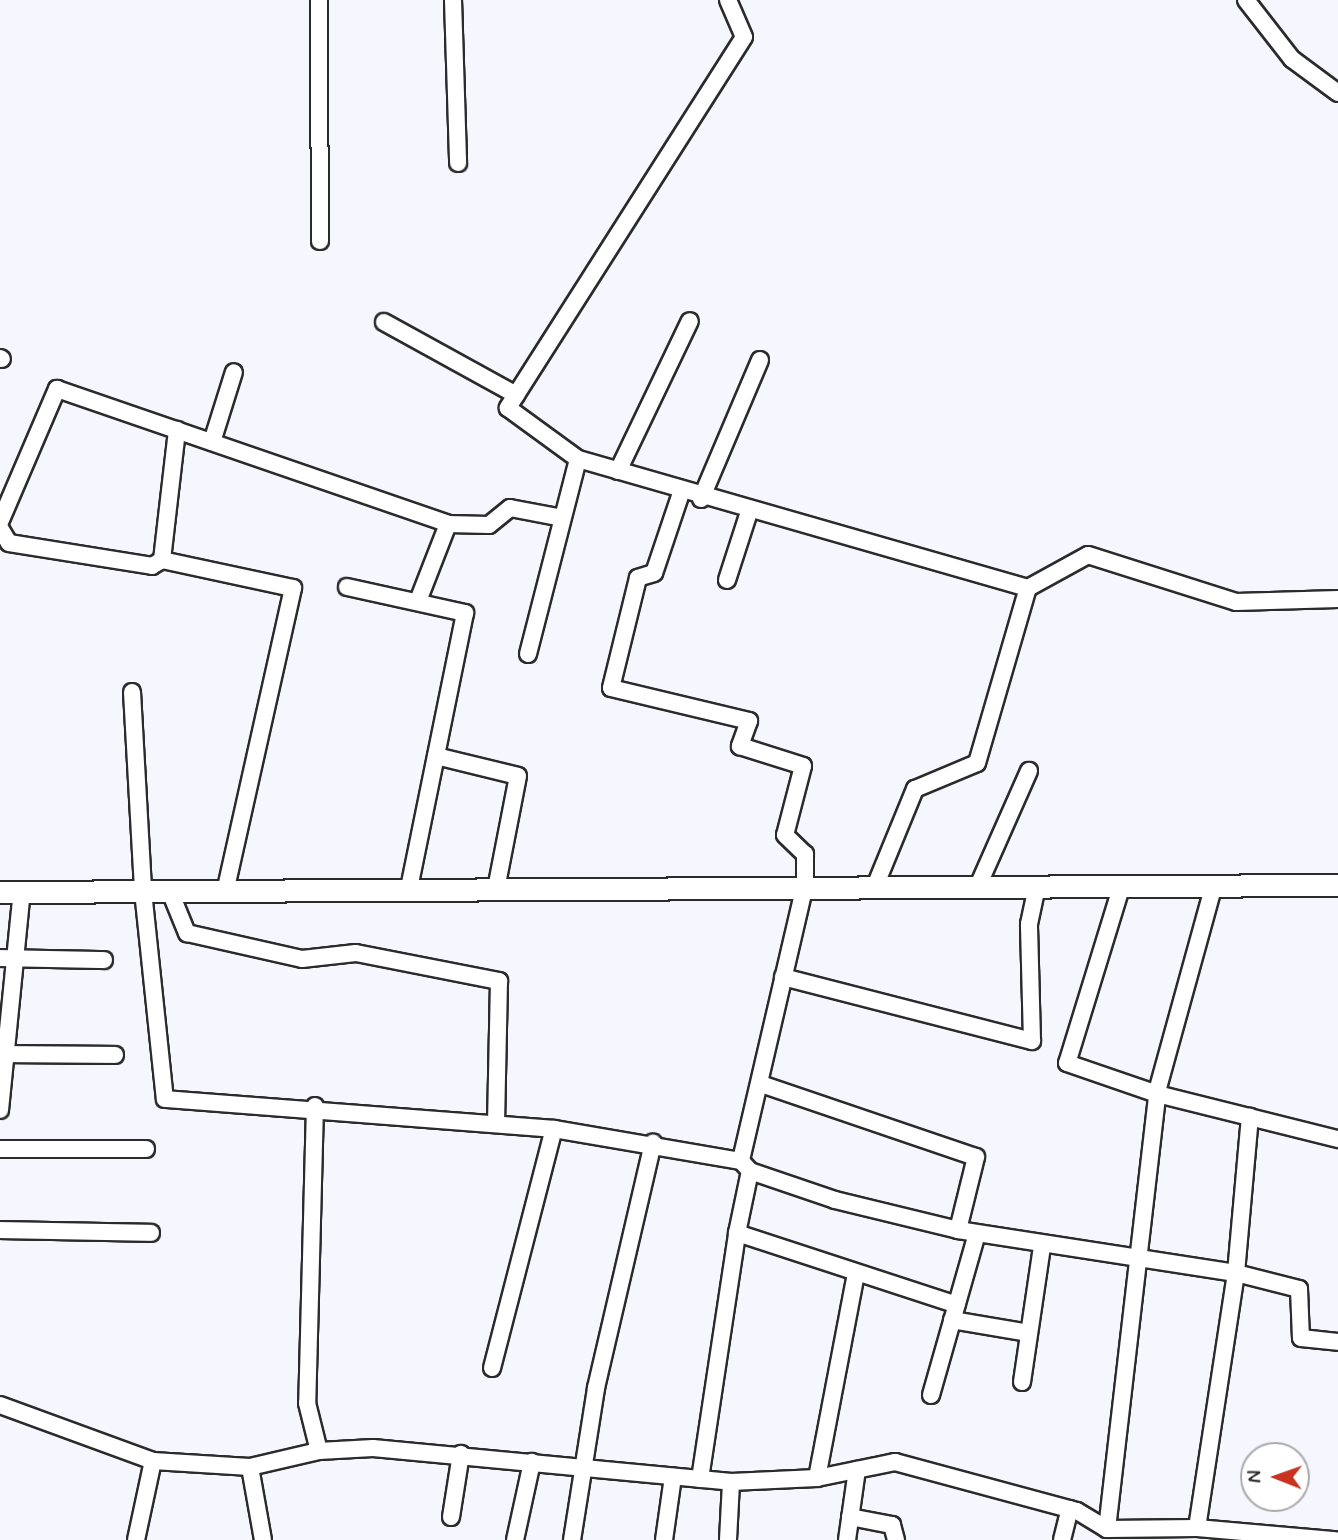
<!DOCTYPE html>
<style>
body{margin:0}
#map{position:relative;width:1338px;height:1540px;overflow:hidden;background:#f5f6fe;font-family:Mynerve,sans-serif}
div>[style]{position:absolute}
[style*='--x']{left:calc(var(--x)*1px);top:calc(var(--y)*1px);width:calc(var(--w)*1px);rotate:calc(var(--a)*1deg)}
.roads{filter:drop-shadow(2px 0 #2b2b2b) drop-shadow(-2px 0 #2b2b2b) drop-shadow(0 2px #2b2b2b) drop-shadow(0 -2px #2b2b2b)}
.minor>*{height:16px;margin:-8px;padding:0 8px;transform-origin:8px;border-radius:8px;background:#fff}
.tertiary>*{height:21px;margin:-10.5px;padding:0 10.5px;transform-origin:10.5px;border-radius:10.5px;background:#fff}
span{translate:-50% -50%;white-space:nowrap;text-align:center;line-height:1.15;-webkit-text-stroke:6px #fff;paint-order:stroke}
.north{position:absolute;left:1240px;top:1442px;width:70px;height:70px;box-sizing:border-box;background:#fff;border:2px solid #aaa;border-radius:50%;rotate:271deg;font-size:19px;font-weight:700;line-height:28px;text-align:center;color:#2b2b2b}
.north::after{content:'';display:block;margin:auto;width:24px;height:32px;background:#c8321e;clip-path:polygon(50% 0,100% 100%,50% 72%,0 100%)}
</style>
<div id="map">
<div class="roads">
<div class="minor">
<div style="--x:319;--y:0;--w:241;--a:89.8"></div>
<div style="--x:453;--y:0;--w:163;--a:88.2"></div>
<div style="--x:728;--y:0;--w:40;--a:66.6"></div>
<div style="--x:744;--y:37;--w:440;--a:122.5"></div>
<div style="--x:508;--y:408;--w:87;--a:36.1"></div>
<div style="--x:578;--y:459;--w:468;--a:16"></div>
<div style="--x:1246;--y:0;--w:75;--a:52.1"></div>
<div style="--x:1292;--y:59;--w:57;--a:36.5"></div>
<div style="--x:384;--y:322;--w:151;--a:28.9"></div>
<div style="--x:0;--y:358;--w:2;--a:27"></div>
<div style="--x:212;--y:442;--w:73;--a:-72.6"></div>
<div style="--x:618;--y:471;--w:166;--a:-64.4"></div>
<div style="--x:681;--y:493;--w:84;--a:108.6"></div>
<div style="--x:654;--y:573;--w:17;--a:163"></div>
<div style="--x:638;--y:578;--w:113;--a:103.8"></div>
<div style="--x:611;--y:688;--w:142;--a:13.4"></div>
<div style="--x:749;--y:721;--w:27;--a:110"></div>
<div style="--x:740;--y:746;--w:66;--a:17.6"></div>
<div style="--x:803;--y:766;--w:71;--a:104.6"></div>
<div style="--x:785;--y:835;--w:28;--a:44"></div>
<div style="--x:805;--y:854;--w:31;--a:90"></div>
<div style="--x:805;--y:885;--w:283;--a:103.1"></div>
<div style="--x:701;--y:499;--w:151;--a:-67"></div>
<div style="--x:0;--y:522;--w:145;--a:-66.8"></div>
<div style="--x:57;--y:389;--w:414;--a:19"></div>
<div style="--x:0;--y:528;--w:17;--a:59"></div>
<div style="--x:9;--y:543;--w:145;--a:9.1"></div>
<div style="--x:152;--y:566;--w:12;--a:-31"></div>
<div style="--x:162;--y:560;--w:134;--a:12.1"></div>
<div style="--x:293;--y:588;--w:307;--a:102.6"></div>
<div style="--x:162;--y:560;--w:131;--a:-83.4"></div>
<div style="--x:727;--y:580;--w:71;--a:-72.1"></div>
<div style="--x:347;--y:587;--w:121;--a:12.4"></div>
<div style="--x:465;--y:613;--w:281;--a:101.5"></div>
<div style="--x:418;--y:601;--w:83;--a:-68.7"></div>
<div style="--x:448;--y:524;--w:41;--a:1.4"></div>
<div style="--x:489;--y:525;--w:27;--a:-39"></div>
<div style="--x:510;--y:508;--w:49;--a:10.6"></div>
<div style="--x:528;--y:654;--w:201;--a:-75.6"></div>
<div style="--x:132;--y:692;--w:199;--a:86.8"></div>
<div style="--x:143;--y:891;--w:209;--a:84"></div>
<div style="--x:165;--y:1099;--w:390;--a:4.4"></div>
<div style="--x:554;--y:1129;--w:190;--a:9.7"></div>
<div style="--x:741;--y:1161;--w:13;--a:48"></div>
<div style="--x:750;--y:1171;--w:90;--a:18.8"></div>
<div style="--x:835;--y:1200;--w:127;--a:13.7"></div>
<div style="--x:958;--y:1230;--w:281;--a:8.8"></div>
<div style="--x:1236;--y:1273;--w:65;--a:14.3"></div>
<div style="--x:1299;--y:1289;--w:49;--a:87.7"></div>
<div style="--x:1301;--y:1338;--w:37;--a:6"></div>
<div style="--x:436;--y:756;--w:84;--a:13.7"></div>
<div style="--x:518;--y:776;--w:115;--a:101"></div>
<div style="--x:876;--y:884;--w:103;--a:-67.7"></div>
<div style="--x:915;--y:789;--w:67;--a:-22.8"></div>
<div style="--x:977;--y:763;--w:182;--a:-73.8"></div>
<div style="--x:1028;--y:588;--w:68;--a:-28.8"></div>
<div style="--x:1088;--y:555;--w:155;--a:17.6"></div>
<div style="--x:1236;--y:602;--w:102;--a:-1.7"></div>
<div style="--x:978;--y:886;--w:126;--a:-66.1"></div>
<div style="--x:1121;--y:888;--w:183;--a:107.1"></div>
<div style="--x:1067;--y:1063;--w:95;--a:19"></div>
<div style="--x:1157;--y:1094;--w:187;--a:14"></div>
<div style="--x:169;--y:889;--w:48;--a:67.8"></div>
<div style="--x:187;--y:933;--w:118;--a:12.7"></div>
<div style="--x:302;--y:959;--w:54;--a:-6.3"></div>
<div style="--x:356;--y:953;--w:146;--a:11.1"></div>
<div style="--x:499;--y:981;--w:142;--a:91.2"></div>
<div style="--x:0;--y:958;--w:104;--a:1.1"></div>
<div style="--x:783;--y:977;--w:257;--a:14.4"></div>
<div style="--x:1032;--y:1041;--w:117;--a:-91.5"></div>
<div style="--x:1029;--y:924;--w:38;--a:-78"></div>
<div style="--x:0;--y:1054;--w:115;--a:0.5"></div>
<div style="--x:761;--y:1084;--w:227;--a:18.8"></div>
<div style="--x:976;--y:1157;--w:75;--a:103.9"></div>
<div style="--x:315;--y:1106;--w:297;--a:91.5"></div>
<div style="--x:307;--y:1403;--w:49;--a:76"></div>
<div style="--x:0;--y:1110;--w:220;--a:-84.3"></div>
<div style="--x:0;--y:1149;--w:146;--a:0"></div>
<div style="--x:750;--y:1171;--w:63;--a:101.8"></div>
<div style="--x:737;--y:1233;--w:231;--a:18.1"></div>
<div style="--x:0;--y:1230;--w:151;--a:1.1"></div>
<div style="--x:952;--y:1320;--w:78;--a:9.6"></div>
<div style="--x:492;--y:1368;--w:247;--a:-75.5"></div>
<div style="--x:1022;--y:1382;--w:137;--a:-81.6"></div>
<div style="--x:931;--y:1395;--w:168;--a:-74.1"></div>
<div style="--x:0;--y:1405;--w:163;--a:20.1"></div>
<div style="--x:153;--y:1461;--w:97;--a:3.5"></div>
<div style="--x:250;--y:1467;--w:71;--a:-13.1"></div>
<div style="--x:319;--y:1451;--w:54;--a:-3.2"></div>
<div style="--x:373;--y:1448;--w:360;--a:5.4"></div>
<div style="--x:731;--y:1482;--w:86;--a:-2.7"></div>
<div style="--x:817;--y:1478;--w:80;--a:-11.6"></div>
<div style="--x:895;--y:1462;--w:188;--a:15.1"></div>
<div style="--x:1077;--y:1511;--w:35;--a:31"></div>
<div style="--x:1107;--y:1529;--w:90;--a:-0.6"></div>
<div style="--x:1197;--y:1528;--w:139;--a:5"></div>
<div style="--x:250;--y:1467;--w:74;--a:79.9"></div>
<div style="--x:817;--y:1478;--w:208;--a:-79.2"></div>
<div style="--x:700;--y:1479;--w:249;--a:-81.4"></div>
<div style="--x:451;--y:1517;--w:64;--a:-81"></div>
<div style="--x:850;--y:1517;--w:43;--a:10.8"></div>
<div style="--x:892;--y:1525;--w:16;--a:75"></div>
<div style="--x:1197;--y:1528;--w:258;--a:-81.3"></div>
<div style="--x:1236;--y:1273;--w:157;--a:-84.9"></div>
<div style="--x:1107;--y:1529;--w:444;--a:-83.4"></div>
<div style="--x:1158;--y:1088;--w:207;--a:-74.6"></div>
<div style="--x:136;--y:1540;--w:81;--a:-77.9"></div>
<div style="--x:515;--y:1540;--w:80;--a:-77.7"></div>
<div style="--x:572;--y:1540;--w:154;--a:-81"></div>
<div style="--x:596;--y:1388;--w:252;--a:-76.9"></div>
<div style="--x:664;--y:1540;--w:64;--a:-81.9"></div>
<div style="--x:728;--y:1540;--w:58;--a:-87"></div>
<div style="--x:847;--y:1540;--w:71;--a:-81.9"></div>
<div style="--x:1062;--y:1540;--w:32;--a:-76"></div>
</div>
<div class="tertiary">
<div style="--x:0;--y:892;--w:1338;--a:-0.3"></div>
</div>
</div>
<div class="north">N</div>
</div>
